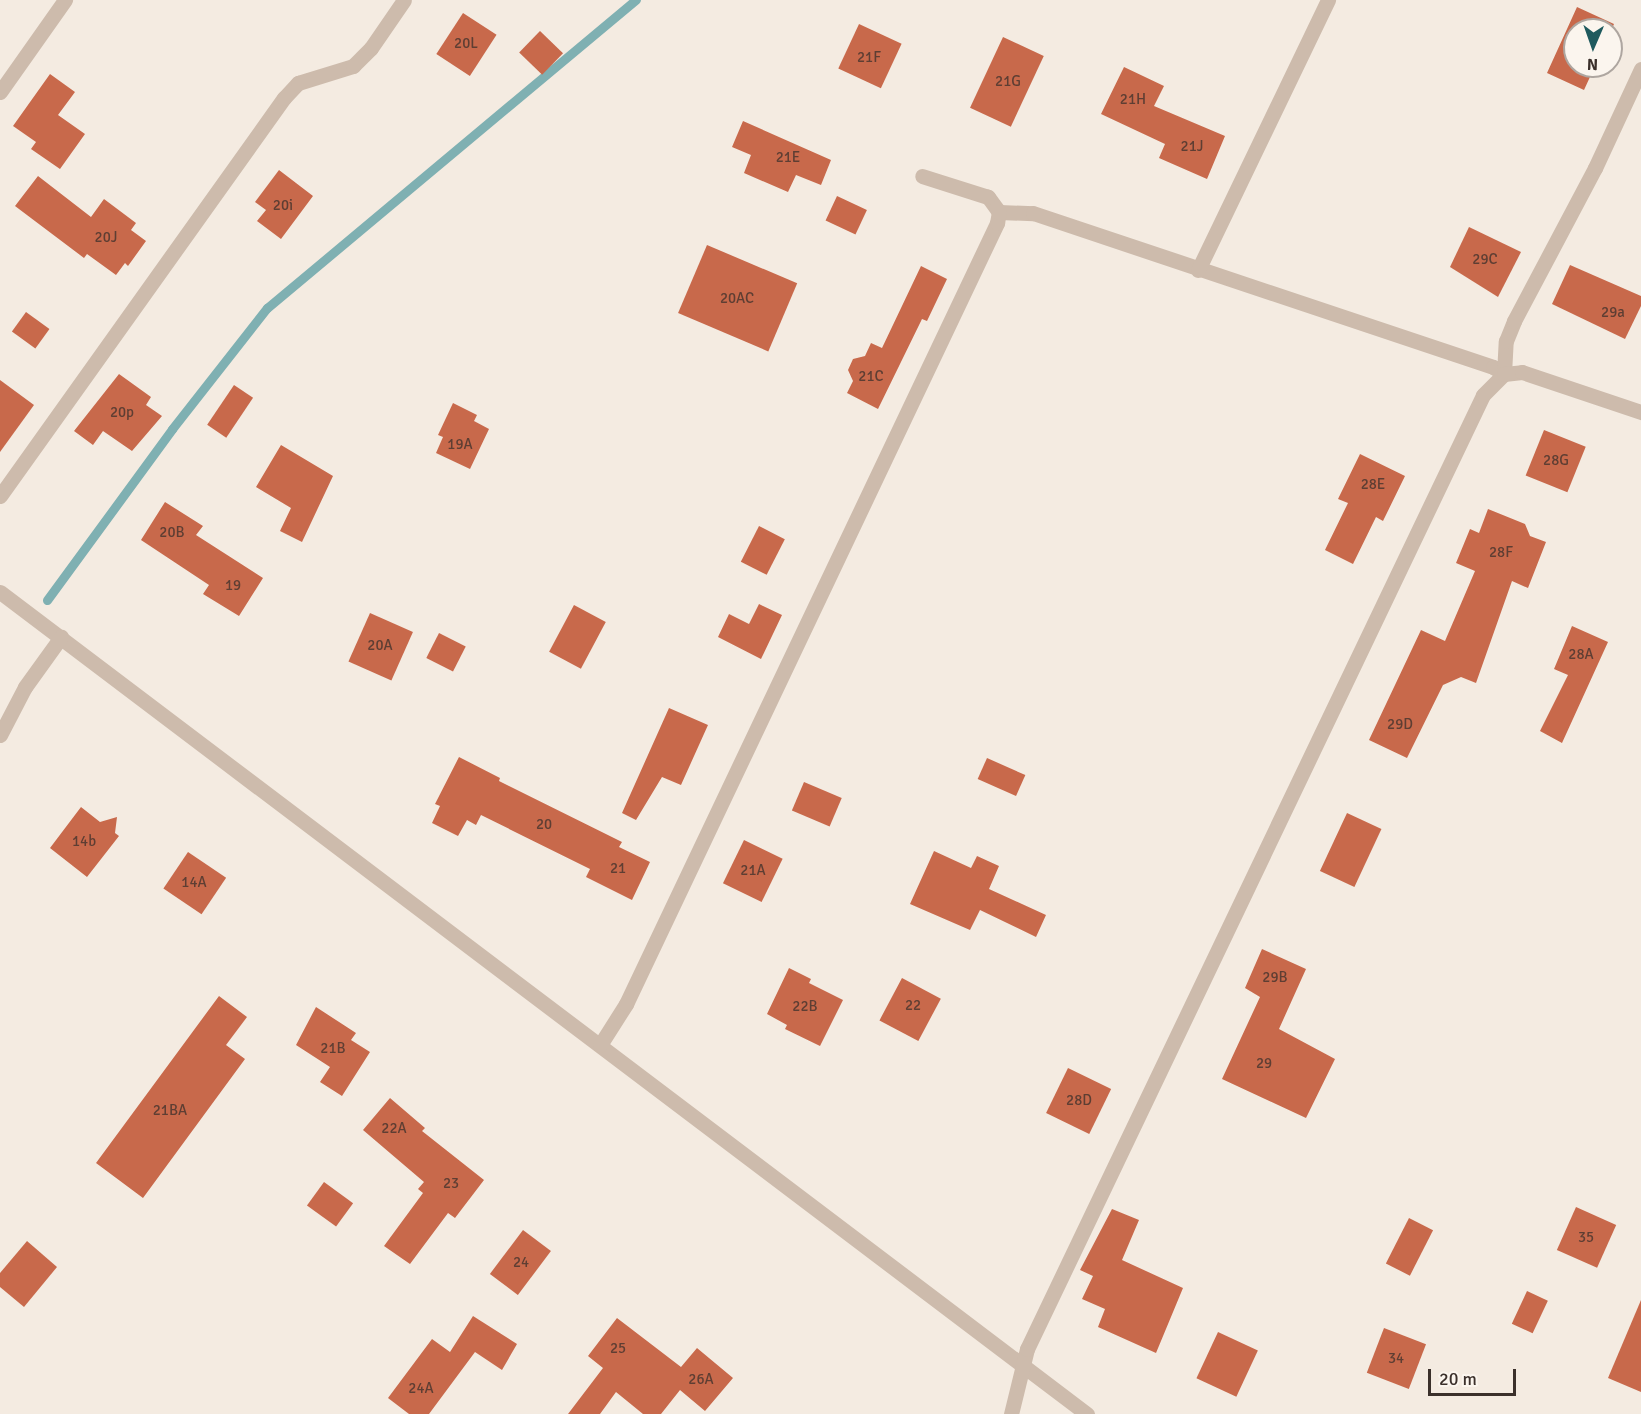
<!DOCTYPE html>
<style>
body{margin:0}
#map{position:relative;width:1641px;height:1414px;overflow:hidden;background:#f4ebe1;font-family:Signika,sans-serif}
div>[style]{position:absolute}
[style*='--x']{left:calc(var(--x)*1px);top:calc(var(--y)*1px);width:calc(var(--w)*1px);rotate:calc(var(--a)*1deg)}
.stream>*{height:9px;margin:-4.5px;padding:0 4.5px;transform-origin:4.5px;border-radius:4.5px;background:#7fb0b2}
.building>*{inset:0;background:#c8694b;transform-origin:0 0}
.minor>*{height:15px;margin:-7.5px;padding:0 7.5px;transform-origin:7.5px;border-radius:7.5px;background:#cdbbac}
span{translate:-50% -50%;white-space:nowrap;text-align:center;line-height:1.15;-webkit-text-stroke:6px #fbf5ee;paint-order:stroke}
.number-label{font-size:15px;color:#5e3e33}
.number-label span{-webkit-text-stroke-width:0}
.north{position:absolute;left:1563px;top:18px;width:60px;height:60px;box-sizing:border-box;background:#fbf5ee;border:2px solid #aea6a0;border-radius:50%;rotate:182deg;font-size:16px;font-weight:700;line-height:24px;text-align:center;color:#3b302b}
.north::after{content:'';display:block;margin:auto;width:21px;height:27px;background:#1f5a5e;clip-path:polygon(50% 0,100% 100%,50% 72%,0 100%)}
.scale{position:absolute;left:1428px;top:1369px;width:88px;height:27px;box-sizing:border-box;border:3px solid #3b302b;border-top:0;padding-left:8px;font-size:18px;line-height:21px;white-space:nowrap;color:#3b302b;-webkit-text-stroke:4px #fbf5ee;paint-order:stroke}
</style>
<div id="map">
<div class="stream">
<div style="--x:47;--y:600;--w:212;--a:-53.8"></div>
<div style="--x:172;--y:429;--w:154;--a:-51.9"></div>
<div style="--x:267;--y:308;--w:481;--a:-39.9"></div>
</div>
<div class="building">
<div style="clip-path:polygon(1577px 7px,1614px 24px,1611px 31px,1575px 30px,1575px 66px,1595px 66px,1584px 90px,1547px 73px)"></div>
<div style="left:463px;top:13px;width:40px;height:49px;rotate:33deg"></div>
<div style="left:859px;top:24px;width:47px;height:49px;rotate:25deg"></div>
<div style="left:540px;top:31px;width:32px;height:30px;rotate:44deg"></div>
<div style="left:1003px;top:37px;width:45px;height:78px;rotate:25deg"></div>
<div style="clip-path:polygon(1124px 67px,1164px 86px,1154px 106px,1225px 136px,1207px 179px,1159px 158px,1165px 144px,1101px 114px)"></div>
<div style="clip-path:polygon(50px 74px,75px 92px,58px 115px,85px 134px,60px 169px,31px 149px,36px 142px,13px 126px)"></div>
<div style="clip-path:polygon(743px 121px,831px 160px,821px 185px,796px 175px,788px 192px,744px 173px,751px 155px,732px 147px)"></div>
<div style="clip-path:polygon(279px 170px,313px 196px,281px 239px,257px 221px,266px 210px,255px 202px)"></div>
<div style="clip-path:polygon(38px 176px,91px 217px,104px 199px,136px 223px,131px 230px,146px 241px,128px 266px,125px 263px,116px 275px,87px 254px,84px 258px,15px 206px)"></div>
<div style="left:837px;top:196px;width:33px;height:27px;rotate:25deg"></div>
<div style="clip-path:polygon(1469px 227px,1521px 252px,1498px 297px,1450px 267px)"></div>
<div style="left:707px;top:245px;width:98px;height:74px;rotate:23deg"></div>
<div style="clip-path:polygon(1570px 265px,1641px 296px,1641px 306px,1625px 339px,1552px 304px)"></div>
<div style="clip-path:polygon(921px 266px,947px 279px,927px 321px,922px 319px,878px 409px,847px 393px,853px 381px,848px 370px,853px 359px,865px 356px,871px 343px,882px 348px)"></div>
<div style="left:26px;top:312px;width:29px;height:24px;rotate:36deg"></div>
<div style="clip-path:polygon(119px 374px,151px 397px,146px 405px,162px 416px,132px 451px,103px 431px,93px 445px,74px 431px)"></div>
<div style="clip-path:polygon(0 380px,34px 405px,0 452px)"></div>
<div style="left:234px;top:385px;width:23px;height:48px;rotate:34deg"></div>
<div style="clip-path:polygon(453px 403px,477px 415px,474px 421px,489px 429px,470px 469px,436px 453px,443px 437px,438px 435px)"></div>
<div style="left:1544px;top:430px;width:45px;height:49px;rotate:22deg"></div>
<div style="clip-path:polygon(281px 445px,333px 476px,302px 542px,280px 531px,291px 508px,256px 487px)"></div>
<div style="clip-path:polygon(1360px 454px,1405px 476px,1383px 521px,1376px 517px,1353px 564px,1325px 550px,1348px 503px,1338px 499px)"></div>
<div style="clip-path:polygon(165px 502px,203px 526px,196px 535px,263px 578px,239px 616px,203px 594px,209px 585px,141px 540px)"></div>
<div style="clip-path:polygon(1488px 509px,1525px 524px,1530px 536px,1546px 542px,1528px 588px,1512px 581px,1476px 683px,1461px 677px,1443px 685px,1407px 758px,1369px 740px,1421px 630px,1445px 641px,1475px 571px,1456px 563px,1470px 529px,1479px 533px)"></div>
<div style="left:759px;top:526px;width:29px;height:40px;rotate:27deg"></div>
<div style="clip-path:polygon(759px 604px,782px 615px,761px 659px,718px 637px,729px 614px,749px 624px)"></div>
<div style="left:574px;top:605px;width:36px;height:53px;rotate:28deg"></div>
<div style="left:370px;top:613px;width:47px;height:53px;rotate:24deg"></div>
<div style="clip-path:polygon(1572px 626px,1608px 642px,1562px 743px,1540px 731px,1568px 675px,1554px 669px)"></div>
<div style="left:439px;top:633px;width:30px;height:28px;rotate:27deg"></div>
<div style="clip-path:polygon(669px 708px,708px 725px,681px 785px,662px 777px,636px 820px,622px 813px)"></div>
<div style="clip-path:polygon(459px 757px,500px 778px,499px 781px,622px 842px,619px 847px,650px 862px,632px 900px,586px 877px,590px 869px,481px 815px,476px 825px,467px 820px,458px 836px,432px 823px,440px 806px,435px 804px)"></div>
<div style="left:987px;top:758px;width:42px;height:23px;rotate:24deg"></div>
<div style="left:804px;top:782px;width:41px;height:31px;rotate:23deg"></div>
<div style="clip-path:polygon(81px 807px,100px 822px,117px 817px,115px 833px,119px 836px,87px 877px,50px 848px)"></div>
<div style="left:1347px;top:813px;width:38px;height:64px;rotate:25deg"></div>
<div style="left:744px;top:840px;width:43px;height:48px;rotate:26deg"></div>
<div style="clip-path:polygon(934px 851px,971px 868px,977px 856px,999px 866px,989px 889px,1046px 915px,1036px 937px,980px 910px,970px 930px,910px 904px)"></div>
<div style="left:188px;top:852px;width:46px;height:44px;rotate:34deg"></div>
<div style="clip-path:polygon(1262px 949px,1306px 969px,1279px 1029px,1335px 1059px,1306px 1118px,1222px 1079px,1260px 997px,1245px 988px)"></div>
<div style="clip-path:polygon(789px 968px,811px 979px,809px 983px,843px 1000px,820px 1046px,785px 1029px,787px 1025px,767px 1014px)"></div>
<div style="left:902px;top:978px;width:44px;height:48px;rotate:28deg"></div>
<div style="clip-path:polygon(219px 996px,247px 1017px,226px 1045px,245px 1059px,143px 1198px,96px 1163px)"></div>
<div style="clip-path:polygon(316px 1007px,356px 1033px,351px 1040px,370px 1052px,342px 1096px,320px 1082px,330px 1067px,296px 1045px)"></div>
<div style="left:1068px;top:1068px;width:48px;height:50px;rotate:26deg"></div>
<div style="clip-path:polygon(390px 1098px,425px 1128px,422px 1131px,484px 1180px,455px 1218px,448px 1213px,410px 1264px,384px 1246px,423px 1193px,418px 1189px,424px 1182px,363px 1130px)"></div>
<div style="left:324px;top:1182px;width:36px;height:29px;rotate:36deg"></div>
<div style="left:1576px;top:1207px;width:44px;height:47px;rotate:24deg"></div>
<div style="clip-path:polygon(1112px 1209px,1139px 1220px,1122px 1260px,1183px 1288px,1156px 1353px,1098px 1327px,1105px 1309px,1082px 1299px,1093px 1276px,1080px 1270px)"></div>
<div style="left:1409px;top:1218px;width:27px;height:51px;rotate:27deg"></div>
<div style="left:523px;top:1230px;width:35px;height:55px;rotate:37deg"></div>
<div style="clip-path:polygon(27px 1241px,57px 1267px,24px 1307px,0 1287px,0 1273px)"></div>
<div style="left:1527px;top:1291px;width:23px;height:36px;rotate:25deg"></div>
<div style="clip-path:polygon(1641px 1300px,1641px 1392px,1608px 1378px)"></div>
<div style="clip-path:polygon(473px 1316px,517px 1344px,502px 1370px,475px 1352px,429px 1414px,409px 1414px,388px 1398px,432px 1339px,450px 1352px)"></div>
<div style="clip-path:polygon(617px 1318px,681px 1367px,697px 1348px,733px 1378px,705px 1411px,680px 1390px,661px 1414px,643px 1414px,616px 1392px,600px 1414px,568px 1414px,603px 1368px,588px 1356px)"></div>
<div style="left:1384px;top:1328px;width:45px;height:48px;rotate:21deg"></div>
<div style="left:1218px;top:1332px;width:44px;height:51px;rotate:25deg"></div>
</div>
<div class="minor">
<div style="--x:0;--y:92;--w:113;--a:-54.8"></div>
<div style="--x:999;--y:212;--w:34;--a:2"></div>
<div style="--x:1033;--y:213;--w:485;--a:18.5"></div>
<div style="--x:1493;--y:367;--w:13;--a:32"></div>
<div style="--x:1198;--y:270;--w:300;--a:-64.3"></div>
<div style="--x:1504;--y:374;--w:33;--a:-87"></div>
<div style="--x:1506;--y:341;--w:22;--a:-68"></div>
<div style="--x:1514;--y:321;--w:173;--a:-62.1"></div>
<div style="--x:1595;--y:168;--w:109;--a:-65.1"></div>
<div style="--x:0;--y:496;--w:489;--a:-54.5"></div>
<div style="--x:284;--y:98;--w:21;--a:-47"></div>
<div style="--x:298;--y:83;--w:58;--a:-17.2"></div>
<div style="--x:353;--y:66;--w:25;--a:-45"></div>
<div style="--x:371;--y:48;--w:58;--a:-55.5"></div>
<div style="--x:0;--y:592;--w:1363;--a:37.1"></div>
<div style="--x:0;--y:735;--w:54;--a:-62.5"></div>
<div style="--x:25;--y:687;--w:62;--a:-54.2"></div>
<div style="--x:600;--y:1045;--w:49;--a:-57.6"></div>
<div style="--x:626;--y:1004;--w:865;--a:-64.59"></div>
<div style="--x:997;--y:223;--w:11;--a:-80"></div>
<div style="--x:999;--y:212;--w:19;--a:-126"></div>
<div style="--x:988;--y:197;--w:69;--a:-162.3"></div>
<div style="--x:1011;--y:1414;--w:67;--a:-76.2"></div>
<div style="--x:1027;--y:1349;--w:1057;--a:-64.45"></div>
<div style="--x:1483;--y:395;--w:30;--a:-45"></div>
<div style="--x:1504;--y:374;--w:18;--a:-6"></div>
<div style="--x:1522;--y:372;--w:126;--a:18.6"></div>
</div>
<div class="number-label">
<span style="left:466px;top:44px">20L</span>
<span style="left:869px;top:58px">21F</span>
<span style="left:1008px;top:82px">21G</span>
<span style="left:1133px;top:100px">21H</span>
<span style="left:1192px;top:147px">21J</span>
<span style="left:788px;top:158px">21E</span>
<span style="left:283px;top:206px">20i</span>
<span style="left:106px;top:238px">20J</span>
<span style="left:1485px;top:260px">29C</span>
<span style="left:737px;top:299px">20AC</span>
<span style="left:1613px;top:313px">29a</span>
<span style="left:871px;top:377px">21C</span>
<span style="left:122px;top:413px">20p</span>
<span style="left:460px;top:445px">19A</span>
<span style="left:1556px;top:461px">28G</span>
<span style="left:1373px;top:485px">28E</span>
<span style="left:172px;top:533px">20B</span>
<span style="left:1501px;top:553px">28F</span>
<span style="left:233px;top:586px">19</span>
<span style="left:380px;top:646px">20A</span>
<span style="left:1581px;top:655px">28A</span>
<span style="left:1400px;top:725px">29D</span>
<span style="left:544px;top:825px">20</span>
<span style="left:84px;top:842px">14b</span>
<span style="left:618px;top:869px">21</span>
<span style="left:753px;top:871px">21A</span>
<span style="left:194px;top:883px">14A</span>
<span style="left:1275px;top:978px">29B</span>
<span style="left:913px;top:1006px">22</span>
<span style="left:805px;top:1007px">22B</span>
<span style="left:333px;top:1049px">21B</span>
<span style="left:1264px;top:1064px">29</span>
<span style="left:1079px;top:1101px">28D</span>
<span style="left:170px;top:1111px">21BA</span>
<span style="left:394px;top:1129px">22A</span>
<span style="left:451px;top:1184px">23</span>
<span style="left:1586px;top:1238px">35</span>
<span style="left:521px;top:1263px">24</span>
<span style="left:618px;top:1349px">25</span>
<span style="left:1396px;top:1359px">34</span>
<span style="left:701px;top:1380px">26A</span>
<span style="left:421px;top:1389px">24A</span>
</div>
<div class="north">N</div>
<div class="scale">20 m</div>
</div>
